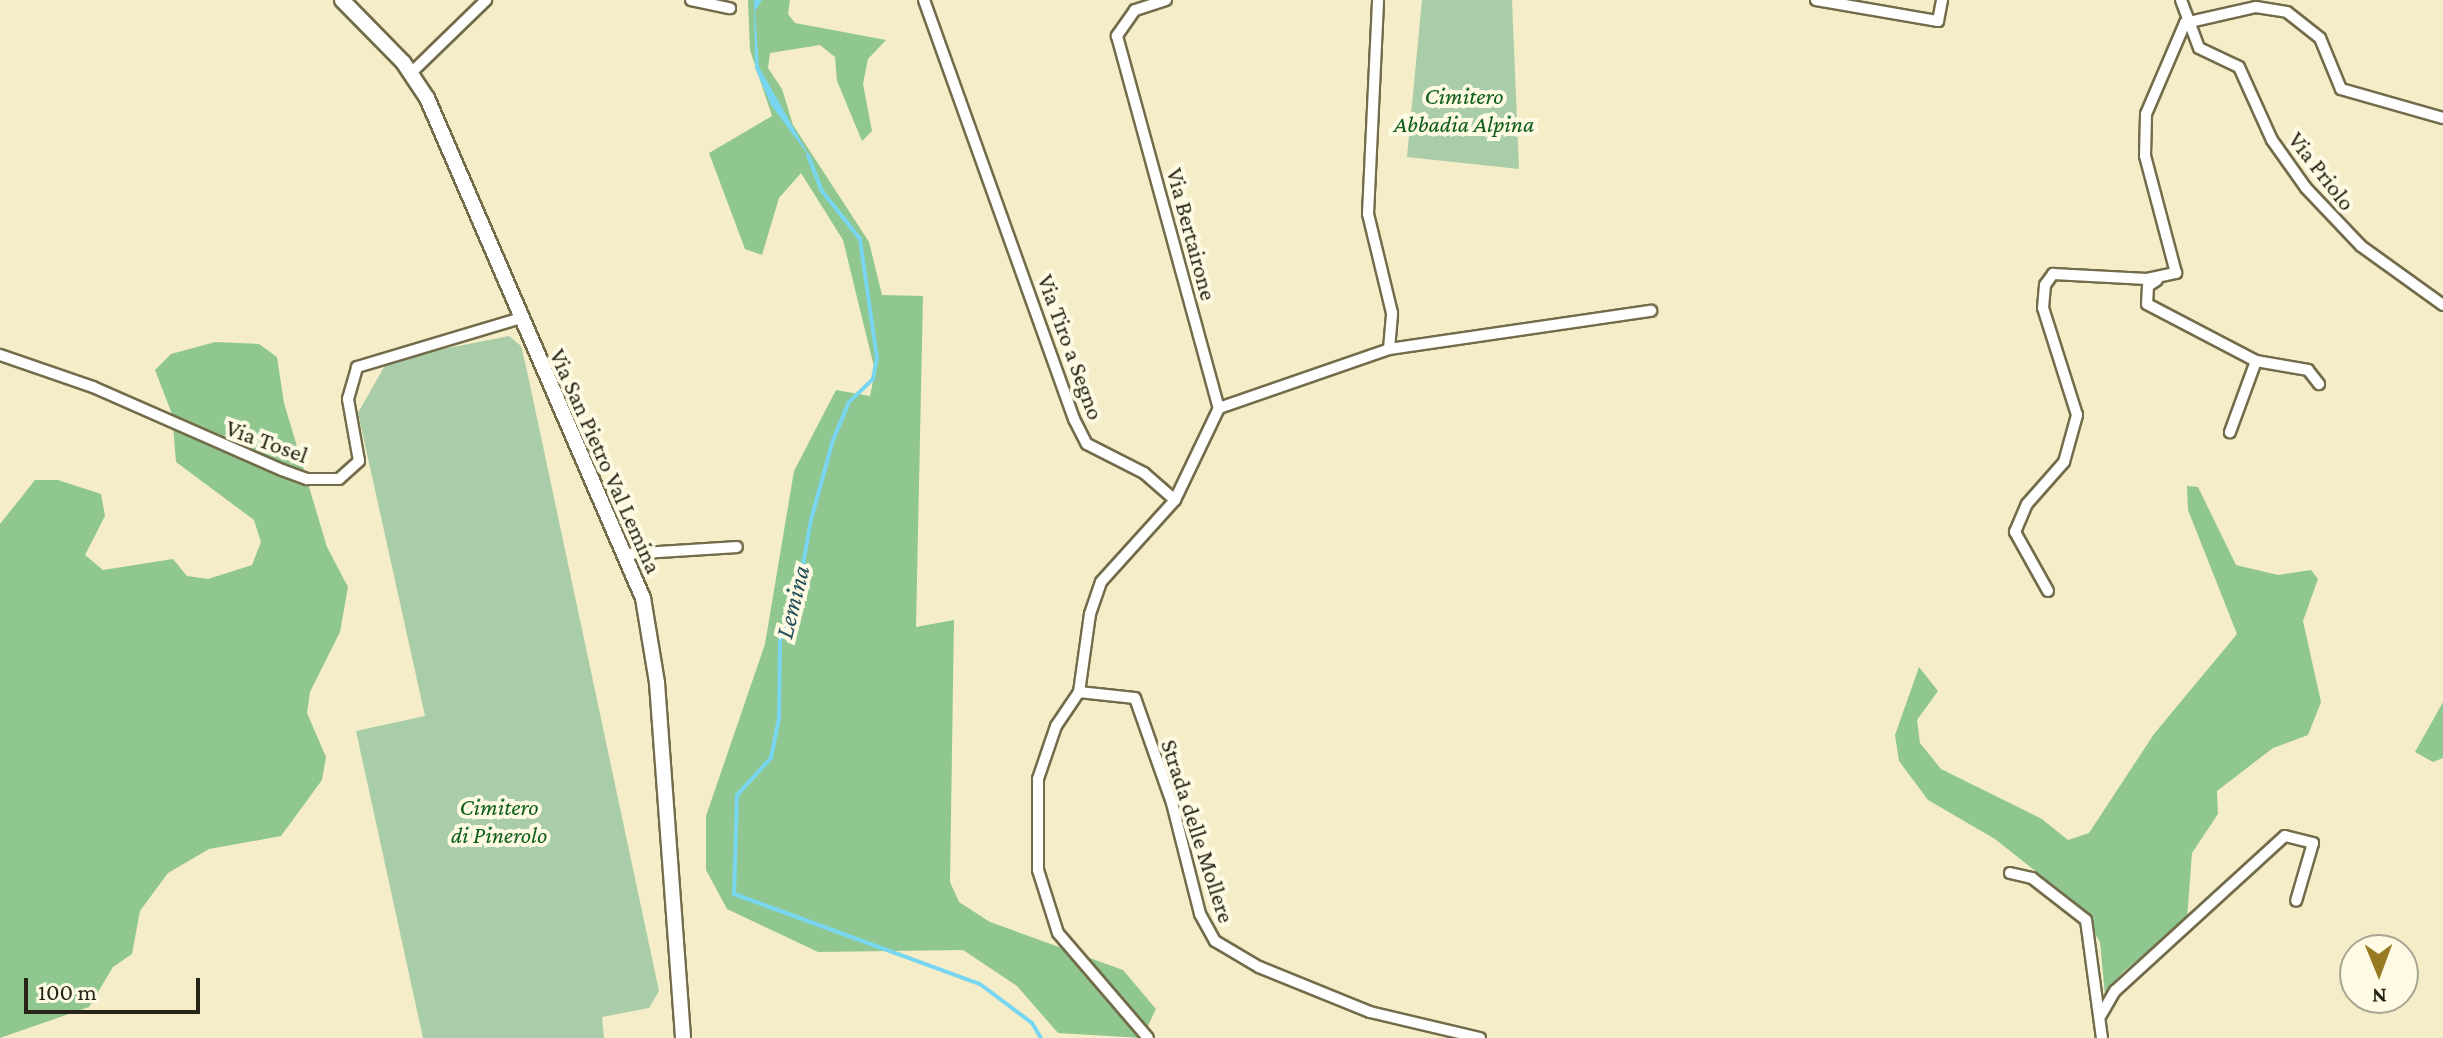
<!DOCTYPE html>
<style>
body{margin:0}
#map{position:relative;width:2443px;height:1038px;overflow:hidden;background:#f5edc8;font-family:"Crimson Pro",serif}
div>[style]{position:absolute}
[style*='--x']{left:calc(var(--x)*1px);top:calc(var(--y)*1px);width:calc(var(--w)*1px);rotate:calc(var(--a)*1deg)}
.green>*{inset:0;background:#a9cda8}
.forest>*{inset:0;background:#90c790}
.water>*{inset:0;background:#78d6f1}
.stream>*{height:4px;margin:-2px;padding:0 2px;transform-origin:2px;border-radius:2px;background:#78d6f1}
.roads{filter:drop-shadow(2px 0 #736c4b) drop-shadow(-2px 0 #736c4b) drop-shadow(0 2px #736c4b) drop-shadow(0 -2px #736c4b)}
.street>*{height:10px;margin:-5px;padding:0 5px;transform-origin:5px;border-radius:5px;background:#fff}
.secondary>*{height:14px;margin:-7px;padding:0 7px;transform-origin:7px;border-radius:7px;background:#fff}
span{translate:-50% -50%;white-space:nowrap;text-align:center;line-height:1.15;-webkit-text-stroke:8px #fefae4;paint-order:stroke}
.park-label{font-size:24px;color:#0e5e19;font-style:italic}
.street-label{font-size:24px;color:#272517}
.water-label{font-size:26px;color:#244f5a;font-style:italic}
.north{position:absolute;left:2339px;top:934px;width:80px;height:80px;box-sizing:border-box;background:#fefae4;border:2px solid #a8a592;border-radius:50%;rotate:179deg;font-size:22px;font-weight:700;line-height:32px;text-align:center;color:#272517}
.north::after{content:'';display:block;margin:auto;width:28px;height:36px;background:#987a23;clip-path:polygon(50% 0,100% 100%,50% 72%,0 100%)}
.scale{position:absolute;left:24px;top:978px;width:176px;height:36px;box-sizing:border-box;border:4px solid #272517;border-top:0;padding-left:10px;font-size:24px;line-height:28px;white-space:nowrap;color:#272517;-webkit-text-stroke:6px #fefae4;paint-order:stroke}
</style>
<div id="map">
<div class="green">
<div style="clip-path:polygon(1422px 0,1512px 0,1519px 169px,1407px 157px)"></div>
<div style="clip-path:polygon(509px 336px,521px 346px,527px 371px,659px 991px,649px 1008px,602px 1017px,604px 1038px,423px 1038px,356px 731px,425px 716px,358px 413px,388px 360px)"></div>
</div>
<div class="forest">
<div style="clip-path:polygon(748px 0,790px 0,788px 14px,795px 23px,886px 40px,868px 59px,863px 84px,872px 131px,862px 141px,837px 81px,835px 57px,820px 45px,770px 53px,768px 68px,782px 89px,793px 125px,869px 242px,882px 295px,923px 296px,916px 627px,954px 620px,950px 882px,959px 902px,990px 922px,1123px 970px,1156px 1009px,1142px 1038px,1058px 1033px,1017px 986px,963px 950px,818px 952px,727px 909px,706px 870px,706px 816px,765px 644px,794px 471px,836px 390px,870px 396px,875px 371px,843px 240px,801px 173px,779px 198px,762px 255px,745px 249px,709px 153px,772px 116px,750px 50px)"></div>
<div style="clip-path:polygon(215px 342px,259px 344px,277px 357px,284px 403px,327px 547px,348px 587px,340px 632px,310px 692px,307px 713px,326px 757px,322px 780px,281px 836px,209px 849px,168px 873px,140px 911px,132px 954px,113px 967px,89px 1007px,0 1038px,0 524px,35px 480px,58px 480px,101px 494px,105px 516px,85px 555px,103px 570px,173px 559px,187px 576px,208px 579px,252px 565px,261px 542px,254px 520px,176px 462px,172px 414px,155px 370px,171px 354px)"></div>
<div style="clip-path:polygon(2187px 486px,2198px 487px,2236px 565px,2278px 575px,2311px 570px,2318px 579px,2303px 621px,2321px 702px,2308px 735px,2273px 748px,2217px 791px,2218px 814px,2192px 853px,2187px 919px,2122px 973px,2105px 995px,2100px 942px,2077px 904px,1995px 839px,1928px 800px,1899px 761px,1895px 735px,1919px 667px,1938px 691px,1917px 720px,1920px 743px,1941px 769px,2042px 819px,2068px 840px,2089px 833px,2154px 734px,2237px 634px,2188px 510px)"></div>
<div style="clip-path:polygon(2443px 702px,2443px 758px,2433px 762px,2415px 752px)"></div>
</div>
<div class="water">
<div style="clip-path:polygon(754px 0,762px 0,755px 11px,759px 67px,811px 159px,771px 105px,755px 68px)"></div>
</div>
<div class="stream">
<div style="--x:808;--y:155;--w:39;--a:69"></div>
<div style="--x:822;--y:191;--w:61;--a:51.6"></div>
<div style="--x:860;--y:239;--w:120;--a:81.9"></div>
<div style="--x:877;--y:358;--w:21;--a:101"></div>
<div style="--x:873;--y:379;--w:33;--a:136"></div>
<div style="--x:849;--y:402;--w:41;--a:112.8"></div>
<div style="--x:833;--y:440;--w:83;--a:105.4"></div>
<div style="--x:811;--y:520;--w:73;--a:100.2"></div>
<div style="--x:798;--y:592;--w:52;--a:110.2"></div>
<div style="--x:780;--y:641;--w:77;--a:90.7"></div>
<div style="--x:779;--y:718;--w:41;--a:101.3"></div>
<div style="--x:771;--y:758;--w:50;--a:132.6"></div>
<div style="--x:737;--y:795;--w:99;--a:91.7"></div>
<div style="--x:734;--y:894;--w:262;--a:20.1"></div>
<div style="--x:980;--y:984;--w:65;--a:36.9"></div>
<div style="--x:1032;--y:1023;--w:17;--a:59"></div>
</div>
<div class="roads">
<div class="street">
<div style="--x:691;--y:0;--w:40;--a:12"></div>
<div style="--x:924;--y:0;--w:445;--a:70.3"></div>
<div style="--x:1074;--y:419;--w:28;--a:63"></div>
<div style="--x:1087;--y:444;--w:64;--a:27"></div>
<div style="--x:1144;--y:473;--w:41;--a:41.1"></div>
<div style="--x:1175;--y:500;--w:110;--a:132.1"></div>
<div style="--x:1101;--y:582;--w:34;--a:109"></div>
<div style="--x:1090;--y:614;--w:79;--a:98"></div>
<div style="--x:1166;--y:0;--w:33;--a:162"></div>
<div style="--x:1135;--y:10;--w:32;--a:125"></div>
<div style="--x:1117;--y:36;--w:386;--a:74.7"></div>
<div style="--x:1219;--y:408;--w:102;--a:115.6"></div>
<div style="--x:1816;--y:0;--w:124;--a:9.8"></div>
<div style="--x:1938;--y:21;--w:21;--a:-79"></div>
<div style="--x:2181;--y:0;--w:51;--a:69.4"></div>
<div style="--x:2199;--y:48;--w:44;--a:25.4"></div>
<div style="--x:2239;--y:67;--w:80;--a:65.7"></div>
<div style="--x:2272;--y:140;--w:59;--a:54.7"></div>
<div style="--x:2306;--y:188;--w:80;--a:46.5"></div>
<div style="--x:2361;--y:246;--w:101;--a:35.7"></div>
<div style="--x:411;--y:73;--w:105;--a:-44.2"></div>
<div style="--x:2157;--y:280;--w:11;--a:146"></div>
<div style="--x:2148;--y:286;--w:18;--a:93"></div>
<div style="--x:2147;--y:304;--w:123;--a:27.6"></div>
<div style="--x:2256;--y:361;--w:76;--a:110.1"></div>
<div style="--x:1389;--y:349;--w:265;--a:-8.3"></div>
<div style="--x:0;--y:355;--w:98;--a:19"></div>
<div style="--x:93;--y:387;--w:206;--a:23.7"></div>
<div style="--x:282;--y:470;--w:27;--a:20"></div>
<div style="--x:307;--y:479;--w:32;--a:0"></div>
<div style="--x:339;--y:479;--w:27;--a:-42"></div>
<div style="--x:359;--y:461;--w:63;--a:-100.1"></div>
<div style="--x:348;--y:399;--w:33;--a:-74"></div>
<div style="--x:357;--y:367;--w:168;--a:-16.6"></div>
<div style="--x:2256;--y:361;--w:53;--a:9.8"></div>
<div style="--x:2308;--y:370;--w:18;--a:52"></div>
<div style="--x:1219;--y:408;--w:180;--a:-19.1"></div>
<div style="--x:1389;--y:349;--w:36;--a:-85"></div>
<div style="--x:1392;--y:313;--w:102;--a:-103.6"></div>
<div style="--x:1368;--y:214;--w:214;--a:-87.3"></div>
<div style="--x:628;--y:554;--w:109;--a:-3.7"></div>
<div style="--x:2048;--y:591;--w:68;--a:-119.2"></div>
<div style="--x:2015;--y:532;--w:30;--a:-67"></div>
<div style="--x:2027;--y:504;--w:56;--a:-48.6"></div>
<div style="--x:2064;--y:462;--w:49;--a:-74.5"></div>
<div style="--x:2077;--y:415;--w:112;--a:-107.6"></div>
<div style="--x:2043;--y:308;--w:23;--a:-85"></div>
<div style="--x:2045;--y:285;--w:14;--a:-54"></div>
<div style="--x:2053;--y:274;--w:94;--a:3"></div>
<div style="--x:2147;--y:279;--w:30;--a:-12"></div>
<div style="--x:2176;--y:273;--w:121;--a:-104.8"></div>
<div style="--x:2145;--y:156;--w:42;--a:-88.6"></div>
<div style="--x:2146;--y:114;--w:99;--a:-66.8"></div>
<div style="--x:2185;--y:23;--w:73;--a:-12.7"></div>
<div style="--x:2256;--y:7;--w:31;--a:9"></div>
<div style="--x:2287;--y:12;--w:42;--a:38.2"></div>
<div style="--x:2320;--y:38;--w:55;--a:67.6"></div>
<div style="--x:2341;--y:89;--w:106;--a:15.9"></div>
<div style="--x:1079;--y:692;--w:56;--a:6.1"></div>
<div style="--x:1135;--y:698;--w:111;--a:70.6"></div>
<div style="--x:1172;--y:803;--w:114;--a:75.8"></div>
<div style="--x:1200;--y:914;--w:31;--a:61"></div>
<div style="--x:1215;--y:941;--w:51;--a:30.6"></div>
<div style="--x:1259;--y:967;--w:120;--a:22.1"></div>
<div style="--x:1370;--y:1012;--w:113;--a:13.3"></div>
<div style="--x:1079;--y:692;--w:41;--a:124.1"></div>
<div style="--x:1056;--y:726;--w:56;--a:108.8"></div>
<div style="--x:1038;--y:779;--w:91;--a:90"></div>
<div style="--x:1038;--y:870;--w:66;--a:72.4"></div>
<div style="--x:1058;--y:933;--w:138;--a:49.4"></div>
<div style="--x:2010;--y:873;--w:23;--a:13"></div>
<div style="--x:2032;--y:878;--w:68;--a:37.9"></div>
<div style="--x:2086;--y:920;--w:119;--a:82.3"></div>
<div style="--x:2101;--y:1015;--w:28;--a:-60"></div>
<div style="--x:2115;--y:991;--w:230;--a:-42.4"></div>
<div style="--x:2285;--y:836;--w:29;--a:14"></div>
<div style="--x:2313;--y:843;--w:60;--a:106.3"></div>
</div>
<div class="secondary">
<div style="--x:342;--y:0;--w:87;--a:45.5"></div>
<div style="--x:403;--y:62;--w:43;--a:56.3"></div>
<div style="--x:427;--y:98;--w:545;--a:66.64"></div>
<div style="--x:643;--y:598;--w:86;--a:80.6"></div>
<div style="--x:657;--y:683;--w:356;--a:85.8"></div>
</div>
</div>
<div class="park-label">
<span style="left:1464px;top:110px">Cimitero<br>Abbadia Alpina</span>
<span style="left:499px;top:821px">Cimitero<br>di Pinerolo</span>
</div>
<div class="street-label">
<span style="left:2322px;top:171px;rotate:52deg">Via Priolo</span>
<span style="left:1192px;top:234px;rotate:75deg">Via Bertairone</span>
<span style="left:1071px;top:347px;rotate:70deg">Via Tiro a Segno</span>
<span style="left:267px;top:441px;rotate:20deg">Via Tosel</span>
<span style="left:606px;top:461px;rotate:66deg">Via San Pietro Val Lemina</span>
<span style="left:1198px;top:831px;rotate:72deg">Strada delle Mollere</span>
</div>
<div class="water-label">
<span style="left:793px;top:602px;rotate:-76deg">Lemina</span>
</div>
<div class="north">N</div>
<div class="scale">100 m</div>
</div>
